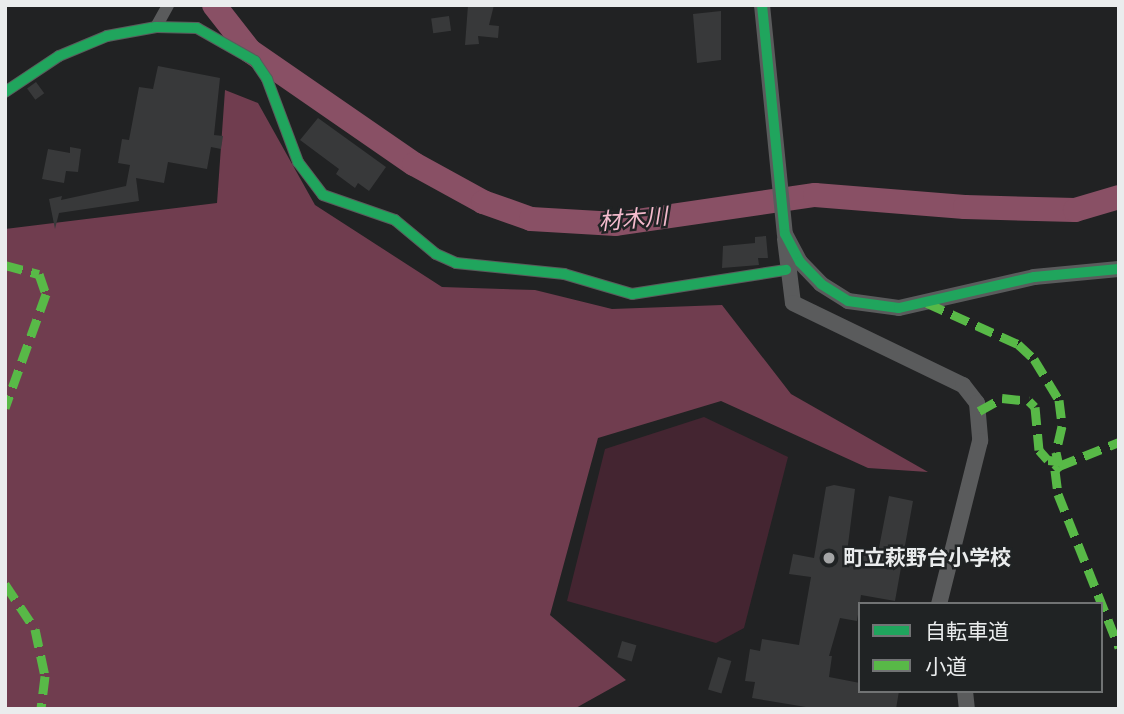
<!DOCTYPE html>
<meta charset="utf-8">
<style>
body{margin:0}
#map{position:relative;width:1124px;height:714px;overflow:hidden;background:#212223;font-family:"Archivo Narrow","Noto Sans JP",sans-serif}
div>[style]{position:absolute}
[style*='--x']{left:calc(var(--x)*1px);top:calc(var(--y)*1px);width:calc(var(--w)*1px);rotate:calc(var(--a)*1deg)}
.green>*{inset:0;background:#442531}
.forest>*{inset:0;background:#703d4f}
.river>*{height:24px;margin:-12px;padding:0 12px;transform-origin:12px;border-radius:12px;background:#895065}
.building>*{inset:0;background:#38393a;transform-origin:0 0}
.minor>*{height:12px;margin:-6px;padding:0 6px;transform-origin:6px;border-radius:6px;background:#5a5b5c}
.tertiary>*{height:16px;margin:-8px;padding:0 8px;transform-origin:8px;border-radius:8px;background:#5a5b5c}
.quiet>*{height:9px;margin-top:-4.5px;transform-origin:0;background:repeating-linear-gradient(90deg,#58b947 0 18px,transparent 0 27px)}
.cycleway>*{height:10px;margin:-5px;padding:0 5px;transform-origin:5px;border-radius:5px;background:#20a55d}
.dots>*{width:19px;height:19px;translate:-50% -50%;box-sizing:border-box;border:4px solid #202324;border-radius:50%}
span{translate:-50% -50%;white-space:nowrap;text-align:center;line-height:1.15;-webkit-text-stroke:5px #202324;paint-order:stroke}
.poi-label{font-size:21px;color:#eaeced;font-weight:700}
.left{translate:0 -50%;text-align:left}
.water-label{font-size:23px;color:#f4bbcd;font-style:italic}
.frame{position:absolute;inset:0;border:7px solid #eaeced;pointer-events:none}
.legend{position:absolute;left:858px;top:602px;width:245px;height:91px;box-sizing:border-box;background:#202324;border:2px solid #717374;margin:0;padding:9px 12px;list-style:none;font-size:21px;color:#eaeced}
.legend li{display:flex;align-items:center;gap:14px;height:35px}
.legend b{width:35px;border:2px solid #717374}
</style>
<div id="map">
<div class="green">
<div style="clip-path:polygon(704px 417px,788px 457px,744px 628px,716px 643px,567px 601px,605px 449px)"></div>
</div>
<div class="forest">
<div style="clip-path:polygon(225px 90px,258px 103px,315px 205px,442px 287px,535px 290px,612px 309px,722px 305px,791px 394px,928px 472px,868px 468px,721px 401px,598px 438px,550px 615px,626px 680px,574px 709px,5px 709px,5px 229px,217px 203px)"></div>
</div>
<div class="river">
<div style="--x:214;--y:5;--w:58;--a:52"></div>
<div style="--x:250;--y:51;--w:199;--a:34.6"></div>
<div style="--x:414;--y:164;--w:79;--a:28.8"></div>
<div style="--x:483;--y:202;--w:51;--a:19.5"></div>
<div style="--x:531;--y:219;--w:85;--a:3.4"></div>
<div style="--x:616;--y:224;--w:201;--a:-8.3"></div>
<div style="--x:815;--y:195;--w:150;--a:4.6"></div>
<div style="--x:965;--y:207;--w:110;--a:1.6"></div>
<div style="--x:1075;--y:210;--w:46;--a:-16.5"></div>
</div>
<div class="building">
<div style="clip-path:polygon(468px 5px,494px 5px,489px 25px,499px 26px,498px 38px,478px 36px,479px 44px,465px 45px)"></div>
<div style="clip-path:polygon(721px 11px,721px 60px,697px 63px,693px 14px)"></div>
<div style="left:449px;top:16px;width:15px;height:18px;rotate:82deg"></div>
<div style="clip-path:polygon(158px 66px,220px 78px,214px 135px,223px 136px,221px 149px,211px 147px,207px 169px,168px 162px,164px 183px,136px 178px,139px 201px,59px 213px,55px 229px,49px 199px,62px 196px,61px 200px,126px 186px,130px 165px,118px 163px,122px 139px,129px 140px,139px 87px,153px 89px)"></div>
<div style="left:36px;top:82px;width:14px;height:11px;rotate:54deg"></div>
<div style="clip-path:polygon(318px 118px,386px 167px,369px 191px,358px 183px,355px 188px,336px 174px,339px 169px,300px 140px)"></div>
<div style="clip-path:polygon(70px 147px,81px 149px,78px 172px,66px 171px,64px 183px,42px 179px,48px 149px,70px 153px)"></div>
<div style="clip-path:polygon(766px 236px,768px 258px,758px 258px,759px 265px,722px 268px,723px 246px,755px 243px,755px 237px)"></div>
<div style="clip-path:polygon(834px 485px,855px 489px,847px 553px,877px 558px,889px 496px,913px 501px,895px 601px,861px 595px,857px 621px,840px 618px,829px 656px,832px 656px,829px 677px,860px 683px,860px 691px,899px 691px,896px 709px,818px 709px,752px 698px,755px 682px,745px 681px,750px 649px,760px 651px,762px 639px,799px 645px,811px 577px,789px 574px,793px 554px,814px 558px,826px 487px)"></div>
<div style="left:622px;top:641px;width:15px;height:17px;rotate:16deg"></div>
<div style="left:718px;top:657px;width:14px;height:34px;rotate:17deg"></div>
</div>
<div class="minor">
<div style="--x:156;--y:27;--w:25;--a:-61"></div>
<div style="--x:5;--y:92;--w:65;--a:-33.7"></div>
<div style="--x:59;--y:56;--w:52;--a:-22.6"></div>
<div style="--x:107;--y:36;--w:50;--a:-10.4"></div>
<div style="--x:156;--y:27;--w:41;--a:1.4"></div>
<div style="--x:197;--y:28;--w:67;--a:29.6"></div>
<div style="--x:255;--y:61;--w:22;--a:56"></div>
<div style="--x:267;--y:79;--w:89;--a:69.5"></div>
<div style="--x:298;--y:162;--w:41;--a:52.9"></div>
<div style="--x:323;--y:195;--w:76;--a:19.1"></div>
<div style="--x:395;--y:220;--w:53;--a:39.7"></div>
<div style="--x:436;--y:254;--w:22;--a:24"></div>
<div style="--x:456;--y:263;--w:109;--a:5.8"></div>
<div style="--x:564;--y:274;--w:71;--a:16.4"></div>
<div style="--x:632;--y:294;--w:156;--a:-8.9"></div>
</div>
<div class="tertiary">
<div style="--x:762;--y:5;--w:230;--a:84.3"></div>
<div style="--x:785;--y:234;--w:32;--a:62"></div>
<div style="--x:800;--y:262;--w:30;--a:46"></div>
<div style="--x:821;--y:284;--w:32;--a:32"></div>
<div style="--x:848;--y:301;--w:51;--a:7.8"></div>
<div style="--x:899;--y:308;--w:139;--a:-12.9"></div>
<div style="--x:1034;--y:277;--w:85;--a:-5.4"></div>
<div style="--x:785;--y:239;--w:64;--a:82.9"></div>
<div style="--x:793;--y:303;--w:189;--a:25.8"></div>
<div style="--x:963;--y:385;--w:23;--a:52"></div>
<div style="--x:977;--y:403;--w:38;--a:85"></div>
<div style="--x:980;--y:441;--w:168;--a:104.1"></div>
<div style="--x:965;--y:691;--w:18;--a:84"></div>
</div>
<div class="quiet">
<div style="--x:5;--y:265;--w:35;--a:15"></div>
<div style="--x:39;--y:274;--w:21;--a:71"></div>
<div style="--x:46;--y:294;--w:121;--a:109.8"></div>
<div style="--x:927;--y:303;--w:100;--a:24.3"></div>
<div style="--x:1018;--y:344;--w:22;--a:43"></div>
<div style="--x:1034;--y:359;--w:48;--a:58.6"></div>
<div style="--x:1059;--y:400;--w:26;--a:83"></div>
<div style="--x:1062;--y:426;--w:27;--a:103"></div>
<div style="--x:1056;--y:452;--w:14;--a:78"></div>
<div style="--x:1059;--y:466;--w:65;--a:-21.8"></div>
<div style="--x:979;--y:411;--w:26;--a:-29"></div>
<div style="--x:1002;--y:398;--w:27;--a:6"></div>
<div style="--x:1029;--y:401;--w:8;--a:45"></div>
<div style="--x:1035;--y:407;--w:43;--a:84.7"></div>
<div style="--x:1039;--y:450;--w:13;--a:48"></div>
<div style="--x:1048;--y:460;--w:10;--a:6"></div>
<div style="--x:1059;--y:466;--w:6;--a:135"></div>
<div style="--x:1055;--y:470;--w:24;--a:83"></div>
<div style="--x:1058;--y:494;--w:165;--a:68.3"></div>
<div style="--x:5;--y:584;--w:54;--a:56.3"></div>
<div style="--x:35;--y:629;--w:48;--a:78"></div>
<div style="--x:45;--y:676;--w:33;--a:97"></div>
</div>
<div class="cycleway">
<div style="--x:762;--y:5;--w:230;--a:84.3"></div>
<div style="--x:785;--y:234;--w:32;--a:62"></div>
<div style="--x:800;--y:262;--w:30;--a:46"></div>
<div style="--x:821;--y:284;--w:32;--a:32"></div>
<div style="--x:848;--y:301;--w:51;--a:7.8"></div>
<div style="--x:899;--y:308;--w:139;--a:-12.9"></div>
<div style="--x:1034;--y:277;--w:85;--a:-5.4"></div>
<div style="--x:5;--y:92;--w:65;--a:-33.7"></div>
<div style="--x:59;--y:56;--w:52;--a:-22.6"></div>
<div style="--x:107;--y:36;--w:50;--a:-10.4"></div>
<div style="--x:156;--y:27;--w:41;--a:1.4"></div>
<div style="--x:197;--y:28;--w:67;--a:29.6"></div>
<div style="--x:255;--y:61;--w:22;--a:56"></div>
<div style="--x:267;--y:79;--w:89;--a:69.5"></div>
<div style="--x:298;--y:162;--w:41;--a:52.9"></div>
<div style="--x:323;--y:195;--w:76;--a:19.1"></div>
<div style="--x:395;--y:220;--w:53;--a:39.7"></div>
<div style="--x:436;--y:254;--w:22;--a:24"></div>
<div style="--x:456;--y:263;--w:109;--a:5.8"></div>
<div style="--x:564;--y:274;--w:71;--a:16.4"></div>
<div style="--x:632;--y:294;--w:156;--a:-8.9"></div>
</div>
<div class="dots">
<div style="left:829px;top:558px;background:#a4a5a6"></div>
</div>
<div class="poi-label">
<span class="left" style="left:843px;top:558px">町立萩野台小学校</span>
</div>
<div class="water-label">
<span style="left:633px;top:219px;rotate:-5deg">材木川</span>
</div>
<div class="frame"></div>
<ul class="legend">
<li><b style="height:9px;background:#20a55d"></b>自転車道</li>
<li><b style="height:9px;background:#58b947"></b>小道</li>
</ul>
</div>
